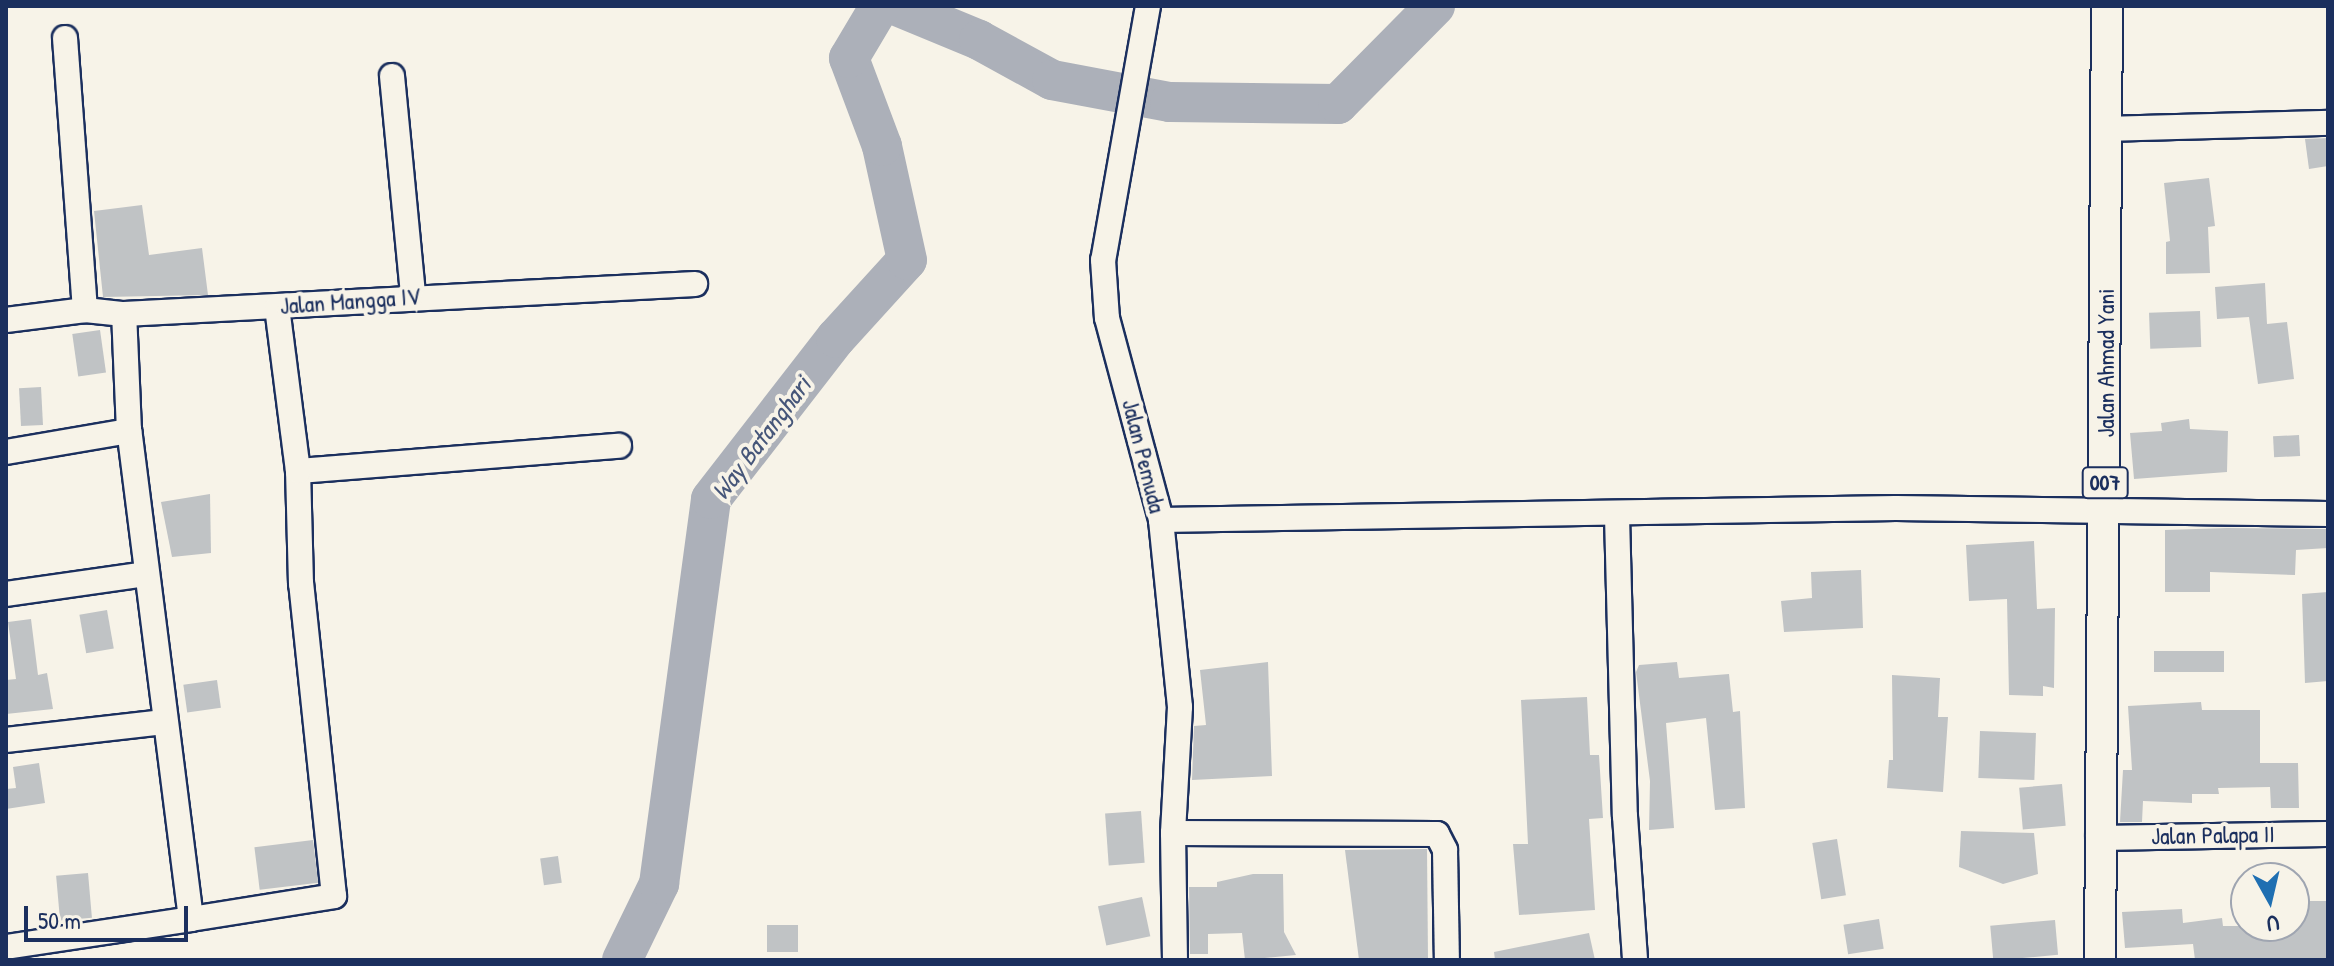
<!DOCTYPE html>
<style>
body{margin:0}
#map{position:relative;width:2334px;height:966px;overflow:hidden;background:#f7f3e8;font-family:"Patrick Hand",sans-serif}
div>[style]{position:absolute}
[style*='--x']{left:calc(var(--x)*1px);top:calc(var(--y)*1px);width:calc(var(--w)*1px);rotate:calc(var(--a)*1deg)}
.river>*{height:40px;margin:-20px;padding:0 20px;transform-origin:20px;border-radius:20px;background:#acb0b9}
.building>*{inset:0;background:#c0c3c5;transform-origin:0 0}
.roads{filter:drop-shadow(2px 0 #1b2f5e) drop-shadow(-2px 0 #1b2f5e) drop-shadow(0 2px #1b2f5e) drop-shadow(0 -2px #1b2f5e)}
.minor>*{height:24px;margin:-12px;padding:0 12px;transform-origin:12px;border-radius:12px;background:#f7f3e8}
.major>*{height:30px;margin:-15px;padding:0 15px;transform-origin:15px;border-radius:15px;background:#f7f3e8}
span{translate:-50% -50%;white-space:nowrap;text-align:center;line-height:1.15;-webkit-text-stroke:8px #f7f3e8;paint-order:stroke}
.shield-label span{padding:2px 6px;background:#f7f3e8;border:2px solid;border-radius:6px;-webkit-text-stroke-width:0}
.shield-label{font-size:22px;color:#1b2f5e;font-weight:700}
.street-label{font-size:24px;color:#1b2f5e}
.water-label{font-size:26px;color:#465679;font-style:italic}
.frame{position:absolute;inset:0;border:8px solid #1b2f5e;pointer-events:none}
.north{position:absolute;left:2230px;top:862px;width:80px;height:80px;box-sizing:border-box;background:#f7f3e8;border:2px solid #9fa5b1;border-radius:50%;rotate:172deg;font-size:22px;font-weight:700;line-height:32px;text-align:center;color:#1b2f5e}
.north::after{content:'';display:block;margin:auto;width:28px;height:36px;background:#1f6fb2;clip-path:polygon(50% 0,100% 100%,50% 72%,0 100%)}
.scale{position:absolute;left:24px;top:906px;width:164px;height:36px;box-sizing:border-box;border:4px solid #1b2f5e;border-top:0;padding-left:10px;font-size:24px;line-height:28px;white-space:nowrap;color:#1b2f5e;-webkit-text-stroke:6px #f7f3e8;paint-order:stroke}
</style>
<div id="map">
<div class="river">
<div style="--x:897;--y:6;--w:89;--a:22.5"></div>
<div style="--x:979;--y:40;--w:83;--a:28.7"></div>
<div style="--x:1052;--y:80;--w:120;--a:10.6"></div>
<div style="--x:1170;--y:102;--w:168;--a:0.7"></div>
<div style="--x:1338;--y:104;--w:138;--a:-45.3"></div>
<div style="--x:622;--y:960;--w:85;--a:-64"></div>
<div style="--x:659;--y:884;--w:388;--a:-82.3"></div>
<div style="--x:711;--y:499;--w:204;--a:-52.2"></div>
<div style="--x:836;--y:338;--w:105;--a:-47.7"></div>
<div style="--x:907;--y:260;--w:117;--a:-102.4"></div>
<div style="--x:882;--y:146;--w:94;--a:-110.6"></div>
<div style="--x:849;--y:58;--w:61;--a:-59.2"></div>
</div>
<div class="building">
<div style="clip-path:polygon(2328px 138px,2328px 166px,2309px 169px,2305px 139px)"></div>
<div style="clip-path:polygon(2209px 178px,2215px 226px,2208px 227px,2210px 273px,2166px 274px,2166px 242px,2170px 241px,2164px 183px)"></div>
<div style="clip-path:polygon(142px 205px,149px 255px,202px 248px,208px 295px,103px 297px,94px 211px)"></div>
<div style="clip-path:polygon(2265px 283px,2267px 324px,2287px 322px,2294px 379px,2258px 384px,2249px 317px,2217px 319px,2215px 287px)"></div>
<div style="left:2200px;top:311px;width:36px;height:51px;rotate:88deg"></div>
<div style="left:100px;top:330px;width:43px;height:28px;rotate:82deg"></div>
<div style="left:41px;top:387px;width:38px;height:22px;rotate:87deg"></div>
<div style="clip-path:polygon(2189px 419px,2190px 429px,2228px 431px,2227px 472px,2134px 479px,2130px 433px,2162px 431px,2161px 423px)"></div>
<div style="left:2299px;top:435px;width:21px;height:26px;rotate:87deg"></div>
<div style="clip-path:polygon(210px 494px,211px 553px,172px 557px,161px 502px)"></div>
<div style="clip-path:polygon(2227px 528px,2328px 529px,2328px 548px,2296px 550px,2295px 575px,2210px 572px,2210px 592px,2165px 592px,2165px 530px)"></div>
<div style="clip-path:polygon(2034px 541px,2037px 609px,2055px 608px,2054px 688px,2043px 686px,2043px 696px,2009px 695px,2007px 599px,1969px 601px,1966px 545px)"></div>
<div style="clip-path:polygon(1861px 570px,1863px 628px,1784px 632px,1781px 601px,1812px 598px,1811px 572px)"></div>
<div style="clip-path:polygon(2328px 592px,2328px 681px,2305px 683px,2302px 594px)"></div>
<div style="left:107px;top:610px;width:39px;height:28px;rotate:80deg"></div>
<div style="clip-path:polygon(31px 619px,38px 675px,47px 673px,53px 709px,6px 714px,6px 680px,16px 679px,8px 622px)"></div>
<div style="left:2224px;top:651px;width:21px;height:70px;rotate:90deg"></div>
<div style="clip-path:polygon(1268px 662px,1272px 776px,1192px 780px,1194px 726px,1206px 725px,1200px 670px)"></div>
<div style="clip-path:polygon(1677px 662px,1679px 678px,1729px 674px,1733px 712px,1740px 711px,1745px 808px,1715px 810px,1706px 718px,1666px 723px,1674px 828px,1649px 830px,1650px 781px,1636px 672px,1639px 665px)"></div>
<div style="clip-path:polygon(1892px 675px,1940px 678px,1938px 717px,1948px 717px,1943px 792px,1887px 788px,1889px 760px,1893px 760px)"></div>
<div style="left:217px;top:680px;width:28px;height:34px;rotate:82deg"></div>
<div style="clip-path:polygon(1587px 697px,1590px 755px,1599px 755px,1603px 818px,1589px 819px,1595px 910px,1519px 915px,1513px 844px,1528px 844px,1521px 700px)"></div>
<div style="clip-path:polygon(2201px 702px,2202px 710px,2260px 710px,2260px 763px,2298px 763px,2299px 808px,2271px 808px,2270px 787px,2218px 788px,2219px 794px,2192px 794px,2192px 803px,2143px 801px,2142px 822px,2120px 822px,2123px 770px,2132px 770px,2128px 706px)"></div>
<div style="left:1980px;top:731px;width:56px;height:47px;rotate:2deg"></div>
<div style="clip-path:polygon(39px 763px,45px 803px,6px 809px,6px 789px,16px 788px,13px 767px)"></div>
<div style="left:2062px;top:784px;width:42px;height:43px;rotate:85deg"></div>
<div style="left:1141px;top:811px;width:52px;height:36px;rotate:86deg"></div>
<div style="clip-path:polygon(1961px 831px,2034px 833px,2038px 874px,2003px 884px,1959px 867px)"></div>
<div style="left:1837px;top:839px;width:57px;height:25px;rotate:81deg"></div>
<div style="left:313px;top:840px;width:43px;height:59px;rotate:83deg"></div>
<div style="clip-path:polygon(1427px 849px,1428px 960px,1359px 960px,1345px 850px)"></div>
<div style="left:558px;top:856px;width:27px;height:18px;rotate:82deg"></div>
<div style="left:88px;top:873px;width:45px;height:32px;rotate:85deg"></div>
<div style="clip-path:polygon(1253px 874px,1283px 874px,1284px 932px,1296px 955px,1245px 960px,1242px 933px,1208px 934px,1208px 954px,1190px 954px,1189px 887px,1217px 887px,1217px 882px)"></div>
<div style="left:1142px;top:897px;width:40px;height:45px;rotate:78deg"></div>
<div style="clip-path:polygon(2302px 901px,2328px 901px,2328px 960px,2195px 960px,2193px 944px,2125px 948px,2122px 912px,2182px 909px,2183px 923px,2222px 918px,2223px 926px,2302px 926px)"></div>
<div style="left:1879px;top:919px;width:30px;height:36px;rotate:81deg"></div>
<div style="left:2055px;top:920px;width:35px;height:65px;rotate:85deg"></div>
<div style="left:767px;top:925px;width:31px;height:27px"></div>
<div style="clip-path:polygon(1589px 933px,1595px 960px,1495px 960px,1494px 952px)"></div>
</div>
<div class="roads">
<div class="minor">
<div style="--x:1148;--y:6;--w:258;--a:100"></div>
<div style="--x:1103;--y:260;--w:58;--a:86.1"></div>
<div style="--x:1107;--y:318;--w:209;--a:75"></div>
<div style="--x:1161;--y:520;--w:188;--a:84.2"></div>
<div style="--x:1180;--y:707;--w:126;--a:93.2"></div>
<div style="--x:1173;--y:833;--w:127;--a:89.1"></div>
<div style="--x:65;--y:38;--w:273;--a:85.8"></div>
<div style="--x:392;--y:76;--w:220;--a:84.5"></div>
<div style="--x:2107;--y:129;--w:221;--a:-1.6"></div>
<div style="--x:6;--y:320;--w:80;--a:-7.2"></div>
<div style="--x:85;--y:310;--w:39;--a:6"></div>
<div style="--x:124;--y:314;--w:572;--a:-3.01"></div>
<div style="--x:6;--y:452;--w:125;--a:-9.7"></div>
<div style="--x:298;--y:471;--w:322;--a:-4.5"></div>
<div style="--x:1617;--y:516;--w:300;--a:88.5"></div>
<div style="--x:1625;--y:816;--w:144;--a:86"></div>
<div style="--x:1161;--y:520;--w:735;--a:-0.94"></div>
<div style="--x:1896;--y:508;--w:432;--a:0.8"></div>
<div style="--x:6;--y:594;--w:141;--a:-8.1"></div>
<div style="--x:6;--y:740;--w:158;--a:-6.5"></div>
<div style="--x:1173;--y:833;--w:264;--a:0.2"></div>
<div style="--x:1437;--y:834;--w:18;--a:63"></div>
<div style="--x:1445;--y:850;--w:110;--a:89"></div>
<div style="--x:2098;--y:838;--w:230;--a:-1"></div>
<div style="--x:191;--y:919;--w:145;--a:-9.1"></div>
<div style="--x:334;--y:896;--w:314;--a:-96"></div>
<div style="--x:301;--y:584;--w:113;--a:-91.5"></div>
<div style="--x:298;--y:471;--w:165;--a:-97.3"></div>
<div style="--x:6;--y:947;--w:187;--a:-8.6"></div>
<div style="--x:191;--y:919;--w:492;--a:-97.2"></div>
<div style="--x:129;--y:431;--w:117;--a:-92.4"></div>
</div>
<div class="major">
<div style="--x:2100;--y:960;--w:954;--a:-89.58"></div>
</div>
</div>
<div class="shield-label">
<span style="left:2105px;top:483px">007</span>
</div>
<div class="street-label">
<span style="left:350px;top:301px;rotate:-4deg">Jalan Mangga IV</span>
<span style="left:2106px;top:363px;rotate:-90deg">Jalan Ahmad Yani</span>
<span style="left:1144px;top:456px;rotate:76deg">Jalan Pemuda</span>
<span style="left:2213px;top:835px;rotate:-1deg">Jalan Palapa II</span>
</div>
<div class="water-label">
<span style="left:761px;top:438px;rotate:-53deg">Way Batanghari</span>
</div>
<div class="frame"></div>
<div class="north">U</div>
<div class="scale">50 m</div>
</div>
